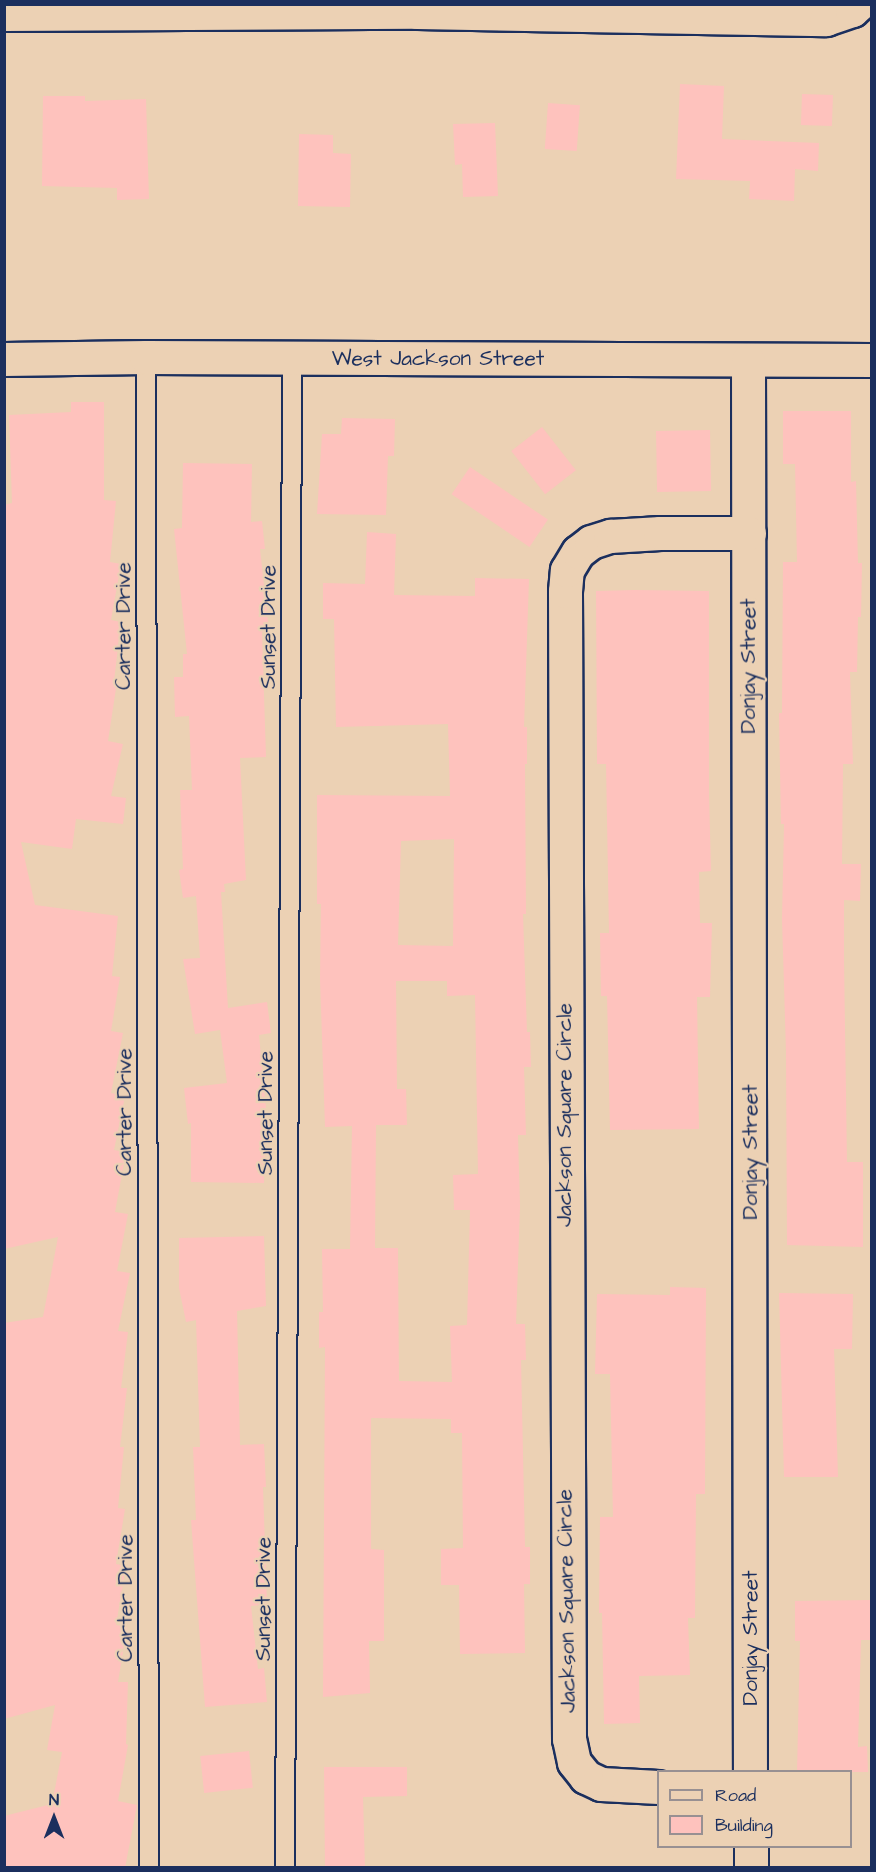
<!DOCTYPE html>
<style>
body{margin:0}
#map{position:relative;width:876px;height:1872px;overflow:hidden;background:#ecd1b4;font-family:"Architects Daughter",sans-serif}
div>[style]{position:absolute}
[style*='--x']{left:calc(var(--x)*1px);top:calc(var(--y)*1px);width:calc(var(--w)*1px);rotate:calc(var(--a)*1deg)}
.building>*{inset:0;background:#fec2bd;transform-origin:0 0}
.roads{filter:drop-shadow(2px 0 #1b2f5e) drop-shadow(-2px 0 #1b2f5e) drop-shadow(0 2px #1b2f5e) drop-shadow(0 -2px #1b2f5e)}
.service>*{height:18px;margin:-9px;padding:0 9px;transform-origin:9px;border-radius:9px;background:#ecd1b4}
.minor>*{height:33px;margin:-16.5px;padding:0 16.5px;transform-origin:16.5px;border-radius:16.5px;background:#ecd1b4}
span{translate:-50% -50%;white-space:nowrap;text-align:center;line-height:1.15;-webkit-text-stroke:4.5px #ecd1b4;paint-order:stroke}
.street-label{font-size:21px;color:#1b2f5e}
.frame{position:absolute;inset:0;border:6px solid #1b2f5e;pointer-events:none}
.legend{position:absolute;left:657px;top:1770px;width:195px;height:78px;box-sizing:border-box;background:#ecd1b4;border:2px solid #989092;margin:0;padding:8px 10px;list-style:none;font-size:18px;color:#1b2f5e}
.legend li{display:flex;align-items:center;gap:12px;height:30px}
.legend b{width:30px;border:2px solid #989092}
.north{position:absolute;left:24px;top:1788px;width:60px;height:60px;-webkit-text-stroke:4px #ecd1b4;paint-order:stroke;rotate:0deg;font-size:16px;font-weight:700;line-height:24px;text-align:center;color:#1b2f5e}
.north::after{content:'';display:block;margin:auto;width:21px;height:27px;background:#1b2f5e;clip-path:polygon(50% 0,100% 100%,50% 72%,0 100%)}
</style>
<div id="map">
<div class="building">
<div style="clip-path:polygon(680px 84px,724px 86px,722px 139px,819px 143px,818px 171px,795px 169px,794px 201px,749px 199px,750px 181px,676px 179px)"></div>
<div style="left:802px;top:94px;width:31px;height:31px;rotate:2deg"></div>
<div style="clip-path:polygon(43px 96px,85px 96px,85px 101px,146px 99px,149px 199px,117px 200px,117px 188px,42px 186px)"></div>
<div style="left:548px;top:103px;width:32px;height:46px;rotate:4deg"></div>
<div style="clip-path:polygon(495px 123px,498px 196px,463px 197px,462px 164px,455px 165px,453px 124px)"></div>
<div style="clip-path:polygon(299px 134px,333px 135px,333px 153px,351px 154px,350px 207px,298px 206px)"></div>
<div style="clip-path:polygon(71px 402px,104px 402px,104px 500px,116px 501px,110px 562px,121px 564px,111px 620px,121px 622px,114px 681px,117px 682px,108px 741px,123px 744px,111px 796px,126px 798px,123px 824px,76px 819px,72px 849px,21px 842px,35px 905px,118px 916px,112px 976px,120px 977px,111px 1031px,123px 1033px,111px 1093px,125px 1096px,114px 1150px,126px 1152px,115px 1212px,128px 1214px,117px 1271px,130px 1273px,118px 1331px,128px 1332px,121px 1388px,127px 1388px,120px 1447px,124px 1447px,118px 1508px,125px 1509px,116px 1564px,126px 1566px,116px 1625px,127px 1627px,118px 1682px,128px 1682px,126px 1744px,128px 1745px,118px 1801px,137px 1805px,125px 1868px,4px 1868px,4px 1816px,52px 1804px,62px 1752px,47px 1750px,55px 1705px,4px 1719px,4px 1323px,43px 1317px,58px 1237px,4px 1249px,4px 505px,12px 503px,9px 415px,71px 412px)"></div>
<div style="clip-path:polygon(783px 411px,851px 411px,851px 482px,856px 481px,858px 563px,862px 563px,861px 617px,858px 617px,857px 672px,850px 672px,853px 764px,843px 764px,842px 864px,861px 864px,860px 901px,844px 900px,844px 959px,847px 1162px,863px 1162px,863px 1247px,787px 1245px,786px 1052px,782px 919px,784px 824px,781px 824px,779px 713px,782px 713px,783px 562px,797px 562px,795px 464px,783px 464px)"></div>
<div style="clip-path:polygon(342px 418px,395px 419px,394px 456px,388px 456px,386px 515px,317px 514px,322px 434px,341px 434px)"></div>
<div style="left:542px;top:427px;width:55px;height:39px;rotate:52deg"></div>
<div style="left:710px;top:430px;width:61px;height:54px;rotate:89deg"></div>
<div style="clip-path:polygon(183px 463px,252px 464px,251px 522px,262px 521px,265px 549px,260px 549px,269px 631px,262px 632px,266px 757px,240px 758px,246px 880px,224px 884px,225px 892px,221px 892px,228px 1008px,267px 1002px,271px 1033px,259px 1035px,266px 1108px,264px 1183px,191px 1182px,191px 1123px,188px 1124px,184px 1088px,227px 1083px,220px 1030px,195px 1034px,183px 959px,200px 958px,196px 896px,183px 898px,179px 870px,183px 869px,180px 790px,192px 790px,189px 716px,175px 717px,174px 677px,183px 677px,183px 654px,187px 654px,174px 529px,182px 528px)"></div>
<div style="left:470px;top:467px;width:94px;height:33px;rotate:34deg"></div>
<div style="clip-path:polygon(evenodd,367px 532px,396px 534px,394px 595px,475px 596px,475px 578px,529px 579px,524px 727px,527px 727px,527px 764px,525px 764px,526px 914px,523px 914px,527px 1032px,530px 1032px,531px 1067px,524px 1067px,526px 1135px,518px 1135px,520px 1206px,516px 1324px,525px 1324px,526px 1360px,521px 1360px,525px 1547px,530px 1547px,530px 1584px,524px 1584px,525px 1653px,460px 1654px,459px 1585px,441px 1585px,441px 1549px,463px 1548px,462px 1433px,451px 1433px,451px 1419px,371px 1418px,371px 1549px,384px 1550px,384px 1641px,369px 1641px,370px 1693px,323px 1697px,325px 1347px,319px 1348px,319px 1312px,323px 1312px,322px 1249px,350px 1249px,352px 1126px,325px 1127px,320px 979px,321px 904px,317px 904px,317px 795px,450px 796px,448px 724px,336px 727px,334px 619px,323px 619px,323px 583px,365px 584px,367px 532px,454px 839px,453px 946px,398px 945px,401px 841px,454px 839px,367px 532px,396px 981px,447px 981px,447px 996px,475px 995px,478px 1174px,453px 1175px,454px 1210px,470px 1210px,467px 1325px,450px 1326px,452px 1382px,399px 1381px,398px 1248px,375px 1248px,376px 1125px,407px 1125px,406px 1089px,397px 1089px,396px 981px)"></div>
<div style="clip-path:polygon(634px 590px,709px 591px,709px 794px,711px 871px,699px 872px,700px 923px,712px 923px,710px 997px,697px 997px,699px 1129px,610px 1130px,607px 996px,601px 996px,600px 933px,609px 933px,606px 764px,597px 764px,596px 591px)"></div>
<div style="clip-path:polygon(264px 1236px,266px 1306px,237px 1311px,240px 1445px,264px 1444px,266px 1487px,263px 1487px,267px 1604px,251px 1606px,258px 1669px,264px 1668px,267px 1702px,205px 1707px,191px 1520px,196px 1520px,193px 1447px,200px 1447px,196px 1320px,186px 1322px,179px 1288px,179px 1238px)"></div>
<div style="clip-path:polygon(670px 1287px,706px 1288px,705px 1494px,696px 1494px,695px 1618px,688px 1618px,690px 1675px,639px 1676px,640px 1723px,604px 1724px,602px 1613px,599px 1613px,600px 1517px,613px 1517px,610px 1374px,595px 1374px,597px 1294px,670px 1295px)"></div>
<div style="clip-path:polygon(779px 1293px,853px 1294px,852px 1349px,834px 1349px,838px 1477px,784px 1477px)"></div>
<div style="clip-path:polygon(872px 1600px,872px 1640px,861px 1640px,858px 1747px,867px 1746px,868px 1772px,797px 1772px,800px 1641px,795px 1641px,795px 1601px)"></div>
<div style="left:249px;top:1751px;width:37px;height:49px;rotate:84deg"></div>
<div style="clip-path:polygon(324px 1767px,407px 1767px,407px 1796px,363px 1797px,365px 1868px,325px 1868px)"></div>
</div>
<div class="roads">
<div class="service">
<div style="--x:146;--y:357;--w:1511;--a:89.89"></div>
<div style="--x:285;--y:1868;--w:1509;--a:-89.73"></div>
</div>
<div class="minor">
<div style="--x:4;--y:14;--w:413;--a:-0.3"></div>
<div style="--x:417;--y:12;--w:409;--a:1"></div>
<div style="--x:826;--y:19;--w:28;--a:-19"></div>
<div style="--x:852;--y:10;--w:9;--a:-41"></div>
<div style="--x:4;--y:359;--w:142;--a:-0.8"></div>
<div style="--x:146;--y:357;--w:726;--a:0.24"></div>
<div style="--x:748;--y:361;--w:1411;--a:89.92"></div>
<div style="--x:658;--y:1787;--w:57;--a:-177"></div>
<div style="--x:601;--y:1784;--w:17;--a:-155"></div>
<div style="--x:586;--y:1777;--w:19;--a:-129"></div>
<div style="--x:574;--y:1762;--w:24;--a:-102"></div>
<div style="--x:569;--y:1739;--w:1148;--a:-90.2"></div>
<div style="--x:565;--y:591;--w:21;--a:-85"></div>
<div style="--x:567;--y:570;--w:21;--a:-59"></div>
<div style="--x:578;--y:552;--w:16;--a:-38"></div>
<div style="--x:591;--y:542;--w:20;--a:-18"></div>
<div style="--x:610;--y:536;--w:50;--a:-3.4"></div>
<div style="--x:660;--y:533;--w:89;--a:0"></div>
<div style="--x:751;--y:1846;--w:22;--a:90"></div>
</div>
</div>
<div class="street-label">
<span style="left:438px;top:359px">West Jackson Street</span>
<span style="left:124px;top:626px;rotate:-90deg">Carter Drive</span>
<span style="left:269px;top:627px;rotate:-90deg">Sunset Drive</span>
<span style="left:749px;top:666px;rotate:-90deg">Donjay Street</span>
<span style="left:125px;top:1112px;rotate:-90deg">Carter Drive</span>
<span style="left:266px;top:1113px;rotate:-90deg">Sunset Drive</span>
<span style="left:565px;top:1115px;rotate:-90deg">Jackson Square Circle</span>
<span style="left:751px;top:1152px;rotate:-90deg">Donjay Street</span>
<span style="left:126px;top:1598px;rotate:-90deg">Carter Drive</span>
<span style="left:264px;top:1599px;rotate:-90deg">Sunset Drive</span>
<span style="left:567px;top:1601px;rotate:-91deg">Jackson Square Circle</span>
<span style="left:751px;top:1638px;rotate:-90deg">Donjay Street</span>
</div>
<div class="frame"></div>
<ul class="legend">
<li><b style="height:8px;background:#ecd1b4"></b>Road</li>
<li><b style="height:16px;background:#fec2bd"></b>Building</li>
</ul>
<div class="north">N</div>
</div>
